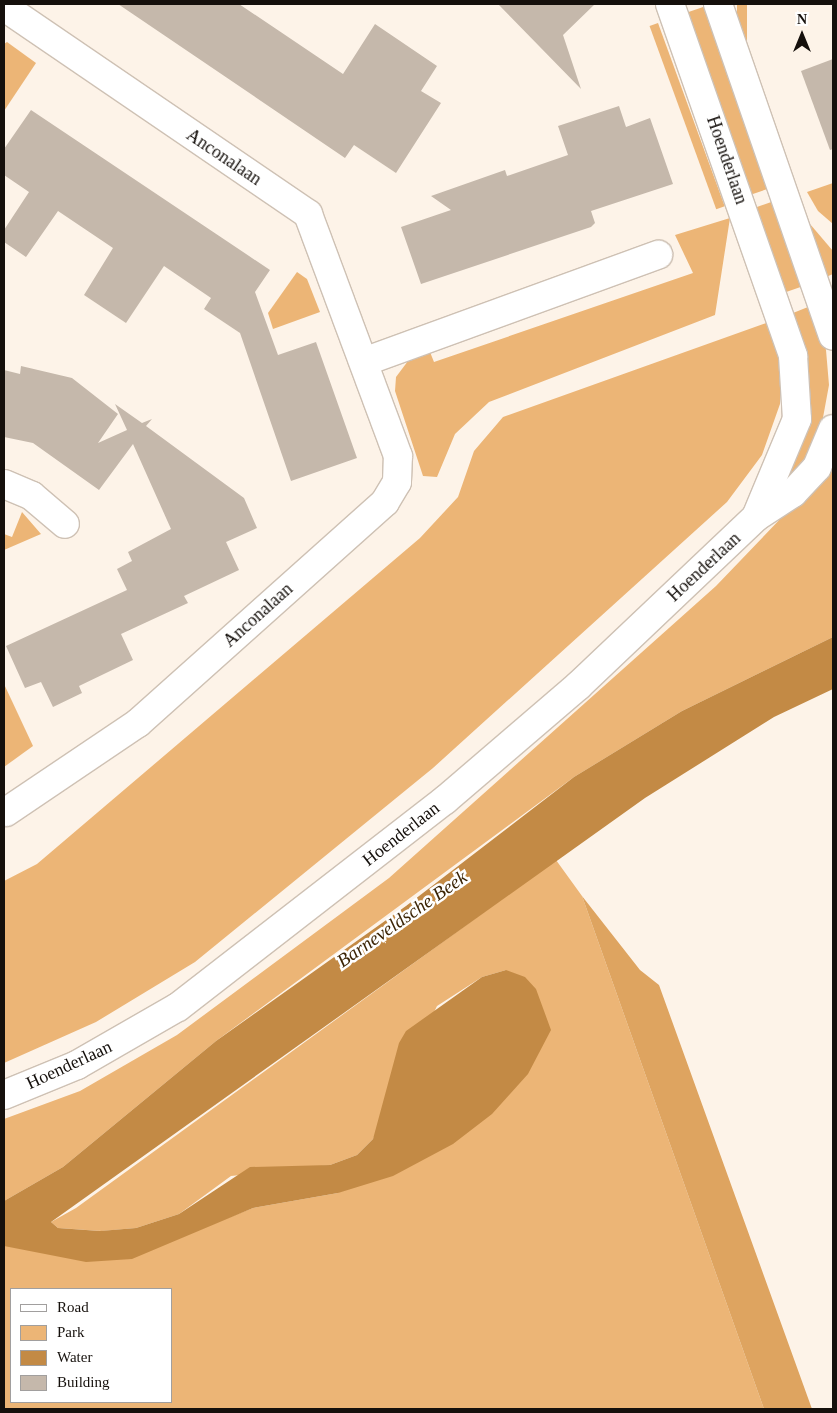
<!DOCTYPE html>
<style>
body{margin:0}
#map{position:relative;width:837px;height:1413px;overflow:hidden;background:#fdf3e8;font-family:Georgia,serif}
div>[style]{position:absolute}
[style*='--x']{left:calc(var(--x)*1px);top:calc(var(--y)*1px);width:calc(var(--w)*1px);rotate:calc(var(--a)*1deg)}
.green>*{inset:0;background:#ecb576;transform-origin:0 0}
.forest>*{inset:0;background:#dea460}
.water>*{inset:0;background:#c38a45}
.building>*{inset:0;background:#c5b8ab}
.roads{filter:drop-shadow(1px 0 #cec1b4) drop-shadow(-1px 0 #cec1b4) drop-shadow(0 1px #cec1b4) drop-shadow(0 -1px #cec1b4)}
.street>*{height:28px;margin:-14px;padding:0 14px;transform-origin:14px;border-radius:14px;background:#fff}
.secondary>*{height:28px;margin:-14px;padding:0 14px;transform-origin:14px;border-radius:14px;background:#fff}
span{translate:-50% -50%;white-space:nowrap;text-align:center;line-height:1.15;-webkit-text-stroke:5px #fff;paint-order:stroke}
.street-label{font-size:18px;color:#15100c}
.water-label{font-size:19px;color:#3b2405;font-style:italic}
.frame{position:absolute;inset:0;border:5px solid #15100c;pointer-events:none}
.legend{position:absolute;left:10px;top:1288px;width:162px;height:115px;box-sizing:border-box;background:#fff;border:1px solid #a19f9e;margin:0;padding:6px 9px;list-style:none;font-size:15px;color:#15100c}
.legend li{display:flex;align-items:center;gap:10px;height:25px}
.legend b{width:25px;border:1px solid #a19f9e}
.north{position:absolute;left:777px;top:10px;width:50px;height:50px;-webkit-text-stroke:4px #fff;paint-order:stroke;rotate:0deg;font-size:14px;font-weight:700;line-height:20px;text-align:center;color:#15100c}
.north::after{content:'';display:block;margin:auto;width:18px;height:22px;background:#15100c;clip-path:polygon(50% 0,100% 100%,50% 72%,0 100%)}
</style>
<div id="map">
<div class="green">
<div style="left:737px;top:4px;width:10px;height:186px"></div>
<div style="left:706px;top:6px;width:193px;height:20px;rotate:71deg"></div>
<div style="left:658px;top:23px;width:195px;height:9px;rotate:70deg"></div>
<div style="clip-path:polygon(7px 42px,36px 63px,4px 111px,4px 44px)"></div>
<div style="clip-path:polygon(833px 183px,833px 224px,818px 211px,807px 192px)"></div>
<div style="left:777px;top:200px;width:90px;height:22px;rotate:71deg"></div>
<div style="clip-path:polygon(730px 218px,715px 315px,489px 402px,455px 434px,437px 477px,423px 476px,395px 391px,396px 377px,408px 361px,430px 352px,434px 362px,693px 273px,675px 235px)"></div>
<div style="clip-path:polygon(810px 224px,833px 251px,833px 274px,826px 277px)"></div>
<div style="clip-path:polygon(297px 272px,307px 279px,320px 312px,273px 329px,268px 313px)"></div>
<div style="clip-path:polygon(813px 305px,826px 350px,829px 385px,822px 423px,806px 463px,790px 484px,784px 479px,807px 420px,810px 386px,793px 313px)"></div>
<div style="clip-path:polygon(772px 321px,780px 363px,780px 404px,762px 455px,727px 502px,433px 768px,195px 962px,96px 1022px,4px 1063px,4px 881px,37px 864px,420px 538px,458px 497px,474px 451px,503px 417px)"></div>
<div style="clip-path:polygon(833px 458px,833px 637px,682px 711px,574px 777px,216px 1041px,63px 1167px,4px 1201px,4px 1119px,80px 1091px,177px 1035px,389px 878px,716px 586px,829px 468px)"></div>
<div style="clip-path:polygon(22px 512px,41px 534px,4px 550px,4px 534px,12px 537px)"></div>
<div style="clip-path:polygon(4px 684px,33px 746px,4px 767px)"></div>
<div style="clip-path:polygon(evenodd,556px 860px,582px 896px,764px 1409px,4px 1409px,4px 1246px,197px 1230px,253px 1208px,338px 1193px,506px 970px,482px 977px,437px 1006px,373px 1139px,357px 1155px,330px 1165px,231px 1176px,179px 1214px,136px 1228px,101px 1231px,58px 1228px,51px 1222px,76px 1208px,556px 860px,11px 1289px,171px 1289px,171px 1402px,11px 1402px,11px 1289px)"></div>
</div>
<div class="forest">
<div style="clip-path:polygon(582px 896px,640px 970px,659px 985px,812px 1409px,764px 1409px)"></div>
</div>
<div class="water">
<div style="clip-path:polygon(833px 637px,833px 689px,774px 717px,645px 798px,51px 1222px,58px 1228px,100px 1231px,136px 1228px,179px 1214px,250px 1167px,330px 1165px,357px 1155px,373px 1139px,399px 1043px,406px 1031px,482px 977px,506px 970px,525px 977px,536px 989px,551px 1030px,528px 1074px,492px 1114px,453px 1144px,393px 1176px,338px 1193px,253px 1208px,132px 1259px,86px 1262px,4px 1246px,4px 1201px,63px 1167px,216px 1041px,406px 906px,574px 777px,682px 711px)"></div>
</div>
<div class="building">
<div style="clip-path:polygon(118px 4px,239px 4px,343px 74px,375px 24px,437px 66px,421px 91px,441px 103px,396px 173px,354px 145px,345px 158px)"></div>
<div style="clip-path:polygon(498px 4px,595px 4px,563px 35px,581px 89px)"></div>
<div style="clip-path:polygon(833px 59px,833px 149px,830px 150px,801px 71px)"></div>
<div style="clip-path:polygon(619px 106px,626px 127px,650px 118px,673px 184px,591px 211px,595px 223px,591px 227px,421px 284px,401px 227px,451px 210px,431px 196px,505px 170px,507px 176px,568px 155px,558px 126px)"></div>
<div style="clip-path:polygon(31px 110px,270px 270px,255px 292px,278px 355px,316px 342px,357px 458px,291px 481px,240px 333px,204px 309px,211px 298px,164px 266px,126px 323px,84px 295px,113px 248px,58px 211px,26px 257px,4px 242px,4px 230px,29px 192px,4px 175px,4px 149px)"></div>
<div style="clip-path:polygon(21px 366px,72px 378px,118px 414px,98px 443px,127px 430px,115px 404px,142px 423px,152px 419px,146px 426px,244px 498px,257px 528px,226px 542px,239px 570px,184px 596px,188px 603px,121px 634px,133px 660px,79px 686px,82px 693px,53px 707px,41px 682px,25px 688px,6px 646px,127px 590px,117px 569px,132px 561px,128px 552px,171px 529px,133px 444px,99px 490px,33px 443px,4px 437px,4px 370px,20px 374px)"></div>
</div>
<div class="roads">
<div class="street">
<div style="--x:366;--y:361;--w:311;--a:-20"></div>
<div style="--x:4;--y:484;--w:30;--a:23"></div>
<div style="--x:32;--y:496;--w:43;--a:40.3"></div>
<div style="--x:6;--y:812;--w:159;--a:-34"></div>
<div style="--x:138;--y:723;--w:331;--a:-41.8"></div>
<div style="--x:385;--y:502;--w:23;--a:-59"></div>
<div style="--x:397;--y:482;--w:26;--a:-88"></div>
<div style="--x:398;--y:456;--w:258;--a:-110.4"></div>
<div style="--x:308;--y:214;--w:362;--a:-145.7"></div>
</div>
<div class="secondary">
<div style="--x:670;--y:4;--w:373;--a:70.7"></div>
<div style="--x:793;--y:356;--w:63;--a:86.4"></div>
<div style="--x:797;--y:419;--w:106;--a:112.7"></div>
<div style="--x:718;--y:4;--w:351;--a:70.9"></div>
<div style="--x:4;--y:1095;--w:79;--a:-22.3"></div>
<div style="--x:77;--y:1065;--w:116;--a:-29.9"></div>
<div style="--x:178;--y:1007;--w:338;--a:-37.8"></div>
<div style="--x:445;--y:800;--w:175;--a:-40.6"></div>
<div style="--x:578;--y:686;--w:245;--a:-43.5"></div>
<div style="--x:756;--y:517;--w:44;--a:-33"></div>
<div style="--x:793;--y:493;--w:35;--a:-47"></div>
<div style="--x:817;--y:467;--w:41;--a:-67.2"></div>
</div>
</div>
<div class="street-label">
<span style="left:224px;top:157px;rotate:34deg">Anconalaan</span>
<span style="left:727px;top:160px;rotate:71deg">Hoenderlaan</span>
<span style="left:704px;top:567px;rotate:-43deg">Hoenderlaan</span>
<span style="left:258px;top:615px;rotate:-42deg">Anconalaan</span>
<span style="left:401px;top:834px;rotate:-38deg">Hoenderlaan</span>
<span style="left:69px;top:1065px;rotate:-25deg">Hoenderlaan</span>
</div>
<div class="water-label">
<span style="left:402px;top:919px;rotate:-35deg">Barneveldsche Beek</span>
</div>
<div class="frame"></div>
<ul class="legend">
<li><b style="height:6px;background:#fff"></b>Road</li>
<li><b style="height:14px;background:#ecb576"></b>Park</li>
<li><b style="height:14px;background:#c38a45"></b>Water</li>
<li><b style="height:14px;background:#c5b8ab"></b>Building</li>
</ul>
<div class="north">N</div>
</div>
